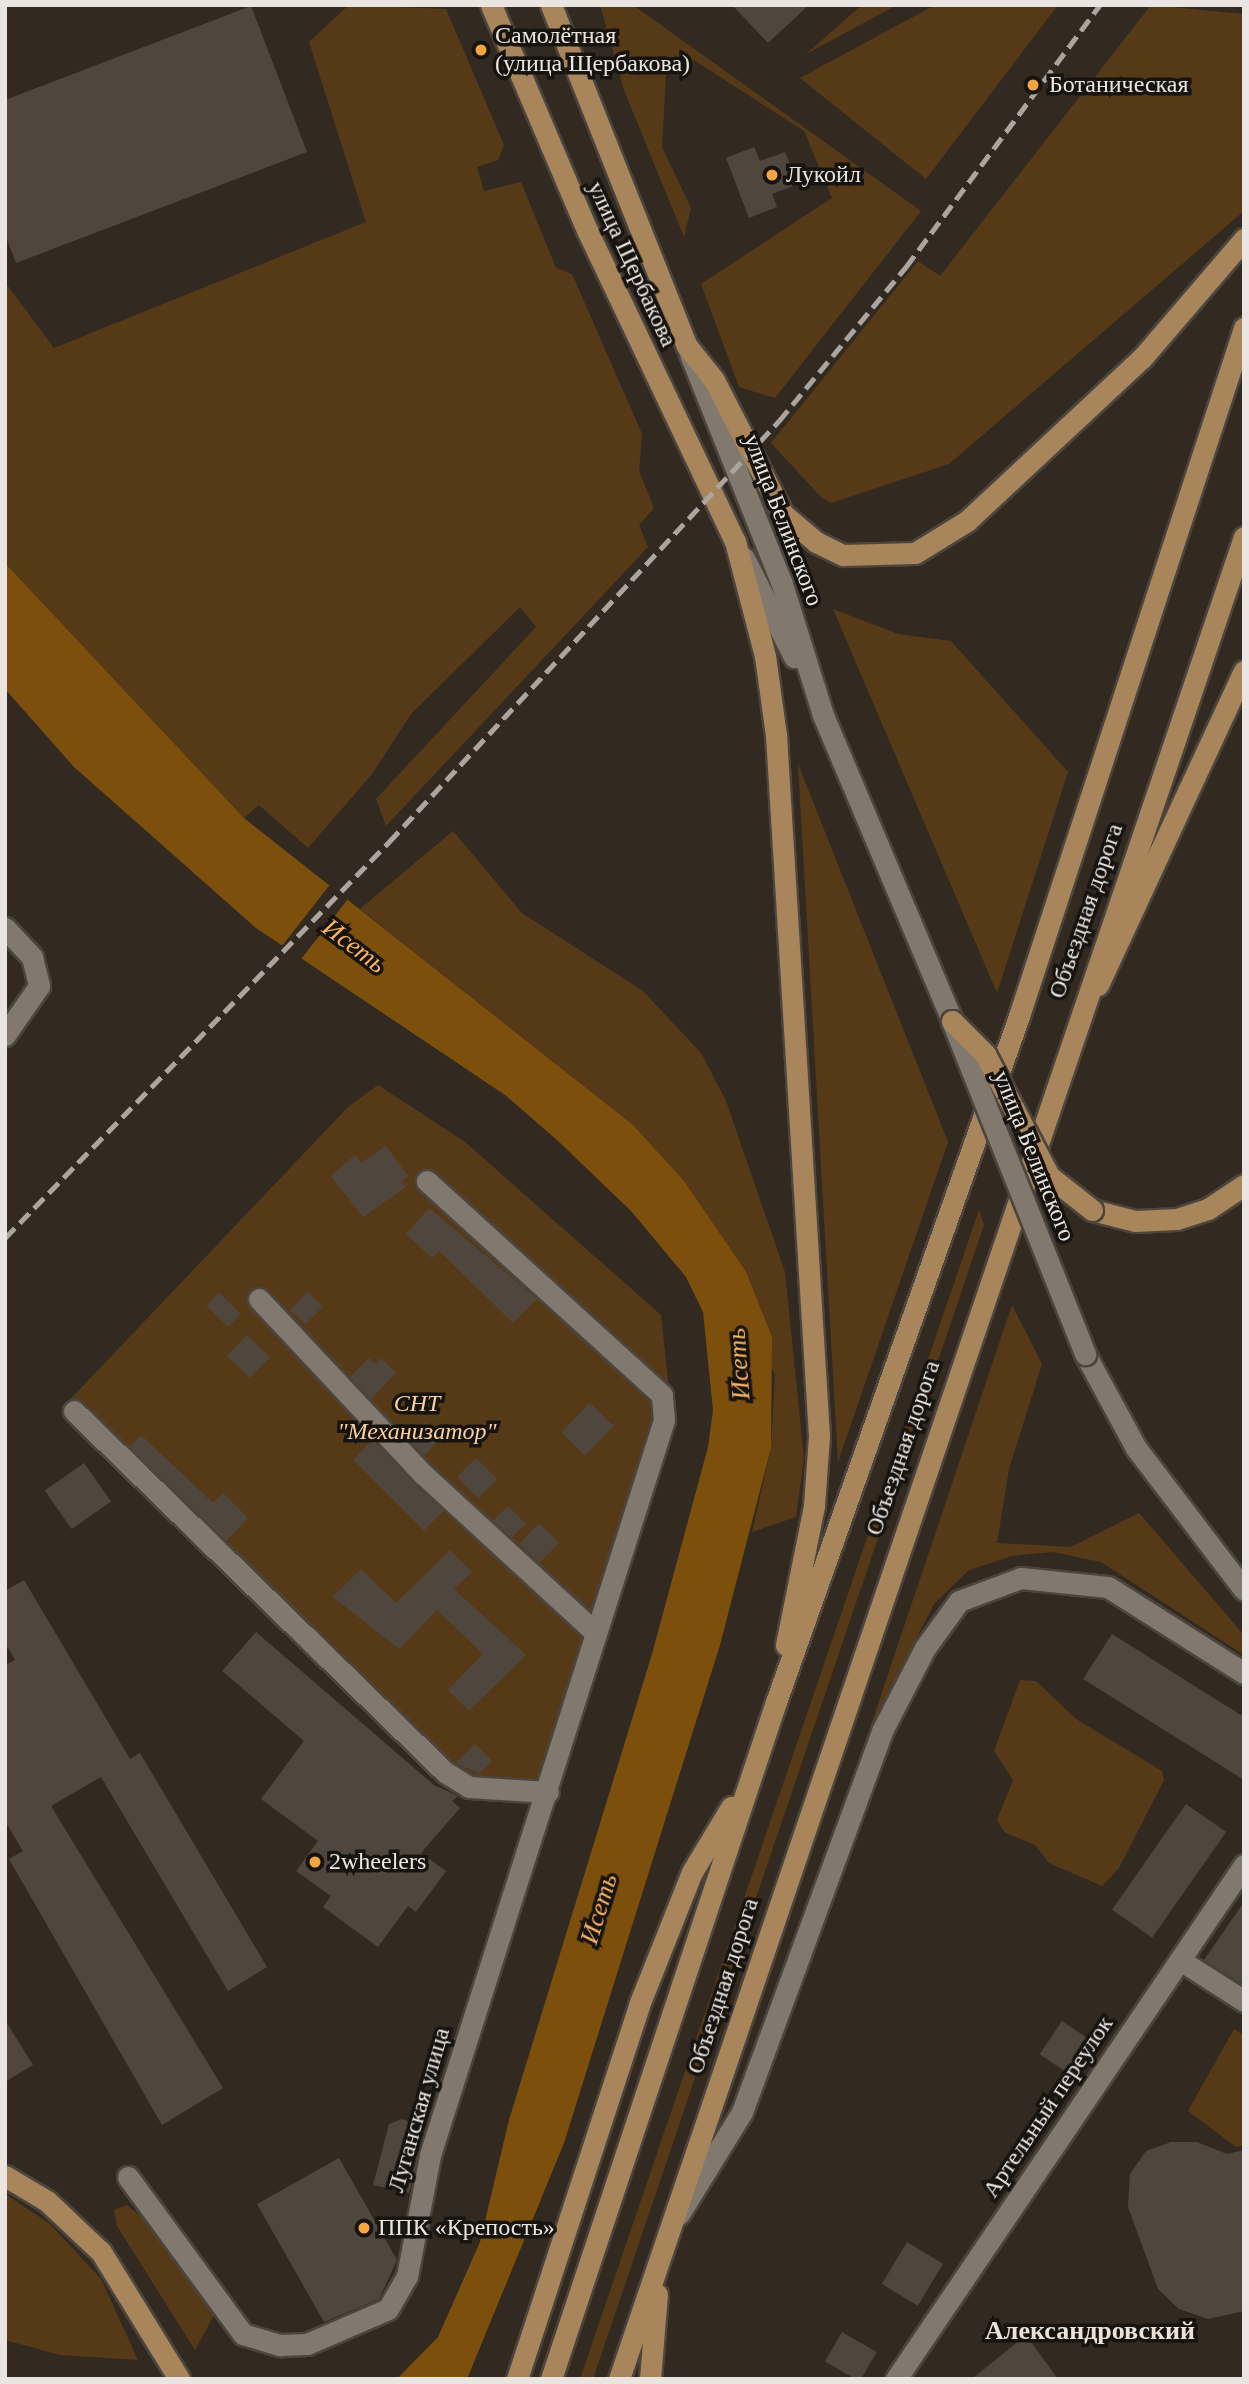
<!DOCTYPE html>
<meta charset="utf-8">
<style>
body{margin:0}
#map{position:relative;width:1249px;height:2384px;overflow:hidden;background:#322a21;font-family:"Times New Roman",serif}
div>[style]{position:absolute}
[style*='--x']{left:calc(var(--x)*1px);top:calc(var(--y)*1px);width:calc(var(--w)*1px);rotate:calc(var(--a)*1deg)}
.green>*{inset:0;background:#563a18}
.water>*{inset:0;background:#7d4f0d}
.pier>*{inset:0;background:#322a21;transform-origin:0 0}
.building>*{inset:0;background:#4f473e;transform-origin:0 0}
.roads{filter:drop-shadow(2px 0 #4b453e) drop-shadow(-2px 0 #4b453e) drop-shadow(0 2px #4b453e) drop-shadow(0 -2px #4b453e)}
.street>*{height:21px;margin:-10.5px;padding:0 10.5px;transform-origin:10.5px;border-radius:10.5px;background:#81786e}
.secondary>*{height:21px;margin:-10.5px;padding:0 10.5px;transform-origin:10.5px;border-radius:10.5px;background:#81786e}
.primary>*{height:21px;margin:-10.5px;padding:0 10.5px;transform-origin:10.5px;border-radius:10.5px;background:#a9855b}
.rail>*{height:5px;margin-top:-2.5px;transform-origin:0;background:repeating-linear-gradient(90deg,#aba59f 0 14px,transparent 0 21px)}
.bridges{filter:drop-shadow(2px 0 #4b453e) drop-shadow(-2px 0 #4b453e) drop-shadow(0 2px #4b453e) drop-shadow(0 -2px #4b453e)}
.secondary-bridge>*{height:21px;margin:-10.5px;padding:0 10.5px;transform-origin:10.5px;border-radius:10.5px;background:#81786e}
.primary-bridge>*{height:21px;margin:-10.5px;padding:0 10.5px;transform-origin:10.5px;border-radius:10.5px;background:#a9855b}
.dots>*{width:19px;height:19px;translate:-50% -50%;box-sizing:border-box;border:4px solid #17130f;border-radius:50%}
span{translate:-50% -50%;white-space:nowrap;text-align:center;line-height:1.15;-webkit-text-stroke:7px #17130f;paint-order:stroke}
.poi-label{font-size:24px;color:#eae5e0}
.left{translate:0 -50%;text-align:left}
.street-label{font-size:24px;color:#eae5e0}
.park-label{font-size:24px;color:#fad0a2;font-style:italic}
.water-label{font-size:26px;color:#fab564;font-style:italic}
.neighbourhood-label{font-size:26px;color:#ede2d7;font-weight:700}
.frame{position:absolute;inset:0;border:7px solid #eae5e0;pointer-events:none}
</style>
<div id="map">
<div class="green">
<div style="clip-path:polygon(349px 5px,446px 9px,504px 145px,498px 160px,477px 167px,484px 191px,521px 182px,556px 268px,572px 274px,642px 434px,639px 471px,654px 508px,639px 525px,648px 547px,386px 826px,376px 799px,536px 627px,520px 607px,411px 714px,372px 774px,308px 848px,259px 805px,244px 818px,5px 563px,5px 282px,54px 348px,366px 222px,309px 42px)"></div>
<div style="clip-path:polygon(600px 5px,633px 5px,921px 211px,775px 398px,739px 387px,701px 284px,832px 198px,804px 131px,694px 60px,666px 74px,662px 147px,691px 208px,684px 237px,624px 90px)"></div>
<div style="clip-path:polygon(862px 5px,897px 5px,806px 54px)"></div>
<div style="clip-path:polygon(935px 5px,1058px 5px,926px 179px,800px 78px)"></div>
<div style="clip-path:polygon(1151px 5px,1244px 14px,1244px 211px,949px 464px,831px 503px,821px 497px,771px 443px,918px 261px,940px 276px)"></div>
<div style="clip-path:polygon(833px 609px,898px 634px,951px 641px,1068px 772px,997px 993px)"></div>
<div style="clip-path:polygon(798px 764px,948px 1142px,838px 1462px)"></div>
<div style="clip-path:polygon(453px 831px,522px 913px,643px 991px,701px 1053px,726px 1101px,785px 1272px,804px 1458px,796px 1517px,752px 1532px,771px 1448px,775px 1375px,632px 1124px,360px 909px)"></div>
<div style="clip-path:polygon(378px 1085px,465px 1142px,661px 1315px,673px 1427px,562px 1765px,532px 1793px,458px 1793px,63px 1407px,348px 1107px)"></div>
<div style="clip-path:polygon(979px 1210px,984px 1225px,593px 2379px,580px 2379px)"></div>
<div style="clip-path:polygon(1012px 1305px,1042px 1364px,1009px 1469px,997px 1543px,1071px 1547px,1139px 1513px,1244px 1635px,1244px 1655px,1101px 1562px,1053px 1552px,1012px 1556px,969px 1570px,934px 1604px,869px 1731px)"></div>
<div style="clip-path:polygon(1020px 1680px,1036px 1681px,1076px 1719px,1162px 1771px,1164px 1780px,1119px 1868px,1102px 1886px,1049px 1863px,1035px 1845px,1004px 1832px,997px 1820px,1013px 1780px,994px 1751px)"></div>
<div style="clip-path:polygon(1234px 2029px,1244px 2035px,1244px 2145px,1236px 2147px,1188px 2111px)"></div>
<div style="clip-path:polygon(5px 2194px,50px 2224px,101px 2279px,138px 2360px,60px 2355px,5px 2340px)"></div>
<div style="clip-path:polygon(127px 2205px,149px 2223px,214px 2315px,195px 2350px,117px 2226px,114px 2210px)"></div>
</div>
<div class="water">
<div style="clip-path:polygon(5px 563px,244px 818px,632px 1124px,684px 1181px,746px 1272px,772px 1337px,771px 1448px,720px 1645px,564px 2143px,467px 2379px,397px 2379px,438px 2337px,480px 2242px,509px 2120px,652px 1654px,708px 1447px,713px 1410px,703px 1312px,686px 1277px,631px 1211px,557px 1140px,505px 1095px,256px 928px,74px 767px,5px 689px)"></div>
</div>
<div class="pier">
<div style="left:332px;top:882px;width:23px;height:86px;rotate:38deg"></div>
</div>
<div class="building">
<div style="clip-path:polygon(732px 5px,809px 5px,768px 43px)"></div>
<div style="clip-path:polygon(251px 6px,307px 152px,16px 263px,5px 234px,5px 100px)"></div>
<div style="clip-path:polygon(754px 147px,760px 161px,785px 152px,798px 184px,772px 194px,777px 207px,749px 218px,726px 158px)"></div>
<div style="clip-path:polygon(386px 1146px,408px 1176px,401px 1182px,406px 1187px,363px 1217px,331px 1176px,355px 1155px,361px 1163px)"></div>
<div style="clip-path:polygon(429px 1208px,537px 1299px,513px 1323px,439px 1251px,432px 1258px,406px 1234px)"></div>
<div style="left:308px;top:1292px;width:21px;height:25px;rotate:45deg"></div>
<div style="left:219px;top:1293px;width:30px;height:18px;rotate:44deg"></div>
<div style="left:247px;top:1335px;width:32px;height:29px;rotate:44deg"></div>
<div style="clip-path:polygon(369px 1358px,375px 1364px,381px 1358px,396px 1373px,371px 1399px,350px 1377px)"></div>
<div style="left:590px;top:1403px;width:33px;height:41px;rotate:44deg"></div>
<div style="left:425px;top:1422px;width:23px;height:24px;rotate:45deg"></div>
<div style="clip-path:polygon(141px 1435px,213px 1503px,223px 1493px,248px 1518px,226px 1541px,130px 1447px)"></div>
<div style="left:373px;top:1440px;width:100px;height:28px;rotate:45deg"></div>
<div style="left:476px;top:1458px;width:30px;height:27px;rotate:45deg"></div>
<div style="left:84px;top:1463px;width:47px;height:48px;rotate:55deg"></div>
<div style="left:508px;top:1506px;width:25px;height:21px;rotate:45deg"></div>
<div style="left:539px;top:1523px;width:28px;height:28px;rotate:44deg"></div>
<div style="clip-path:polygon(450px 1550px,472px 1572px,454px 1589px,526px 1655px,469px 1711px,448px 1690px,483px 1654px,437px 1610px,399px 1649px,333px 1597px,361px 1569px,396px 1603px)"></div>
<div style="clip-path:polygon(24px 1580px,130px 1759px,140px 1753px,267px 1967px,228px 1991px,101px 1777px,51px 1806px,223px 2088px,162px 2125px,9px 1859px,23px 1851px,5px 1821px,5px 1665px,15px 1660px,5px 1643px,5px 1591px)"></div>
<div style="clip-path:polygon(256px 1632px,434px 1785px,458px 1796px,452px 1801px,460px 1808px,421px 1853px,446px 1871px,416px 1912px,408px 1906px,378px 1947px,323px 1907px,331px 1896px,296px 1871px,318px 1841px,261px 1799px,304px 1741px,222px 1671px)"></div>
<div style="clip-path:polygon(1112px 1634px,1244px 1717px,1244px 1780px,1083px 1679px)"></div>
<div style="clip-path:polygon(475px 1744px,492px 1761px,479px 1774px,456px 1763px)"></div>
<div style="left:1186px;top:1804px;width:49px;height:129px;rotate:35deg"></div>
<div style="clip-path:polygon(1244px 1902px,1244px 1985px,1204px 1960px)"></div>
<div style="clip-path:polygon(5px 2020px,33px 2065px,5px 2082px)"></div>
<div style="left:1062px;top:2021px;width:37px;height:40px;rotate:34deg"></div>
<div style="clip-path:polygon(402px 2119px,425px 2128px,409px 2193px,373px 2185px,389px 2124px)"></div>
<div style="clip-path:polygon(1171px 2142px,1197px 2142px,1227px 2154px,1244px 2150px,1244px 2311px,1208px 2319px,1179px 2309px,1158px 2289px,1128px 2207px,1130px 2174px,1146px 2151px)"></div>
<div style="clip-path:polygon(339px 2158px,397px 2260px,379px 2299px,324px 2322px,257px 2204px)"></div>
<div style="left:907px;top:2242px;width:42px;height:49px;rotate:31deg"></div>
<div style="left:842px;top:2332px;width:40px;height:34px;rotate:30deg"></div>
<div style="clip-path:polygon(1026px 2335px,1058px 2379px,972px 2379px)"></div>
</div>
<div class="roads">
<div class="street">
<div style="--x:5;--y:928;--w:40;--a:47"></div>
<div style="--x:32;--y:957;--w:30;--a:76"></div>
<div style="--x:39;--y:986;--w:60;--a:124.8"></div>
<div style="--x:259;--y:1299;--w:240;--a:46.9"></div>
<div style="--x:423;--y:1474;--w:235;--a:42.6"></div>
<div style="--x:74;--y:1411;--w:518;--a:44.22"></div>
<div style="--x:445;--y:1772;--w:28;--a:32"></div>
<div style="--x:469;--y:1787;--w:79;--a:3.6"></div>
<div style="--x:1180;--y:1960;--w:76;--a:32.6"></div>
<div style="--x:128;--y:2177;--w:195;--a:53.8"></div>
<div style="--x:243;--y:2334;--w:39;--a:17"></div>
<div style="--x:280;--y:2345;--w:27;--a:-2"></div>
<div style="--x:307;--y:2344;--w:88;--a:-23.4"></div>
<div style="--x:388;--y:2309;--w:38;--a:-60"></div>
<div style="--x:407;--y:2276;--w:123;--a:-79.2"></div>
<div style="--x:430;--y:2155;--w:771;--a:-72.34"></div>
<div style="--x:664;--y:1420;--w:25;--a:-95"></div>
<div style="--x:662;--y:1395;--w:318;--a:-137.7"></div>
<div style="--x:896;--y:2379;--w:621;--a:-55.9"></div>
</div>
<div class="secondary">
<div style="--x:690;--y:354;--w:245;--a:68.2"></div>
<div style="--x:781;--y:581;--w:140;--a:72.6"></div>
<div style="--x:823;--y:715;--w:332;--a:67.1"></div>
<div style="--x:744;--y:558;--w:111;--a:63.2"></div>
<div style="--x:1085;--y:1354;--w:107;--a:61.5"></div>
<div style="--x:1136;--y:1448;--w:178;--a:52.7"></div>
<div style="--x:679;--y:2214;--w:120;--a:-58.3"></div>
<div style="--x:742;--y:2112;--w:406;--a:-69.8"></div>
<div style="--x:882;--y:1731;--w:93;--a:-62.6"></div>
<div style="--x:925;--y:1648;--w:58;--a:-54.1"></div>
<div style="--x:959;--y:1601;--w:66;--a:-20.4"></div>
<div style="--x:1021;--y:1578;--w:87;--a:5.9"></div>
<div style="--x:1108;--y:1587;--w:161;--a:32.3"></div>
</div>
<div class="primary">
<div style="--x:491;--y:5;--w:245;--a:66.9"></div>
<div style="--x:587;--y:230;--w:344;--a:64.6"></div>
<div style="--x:735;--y:541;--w:119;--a:75.4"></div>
<div style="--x:765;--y:656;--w:80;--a:82.1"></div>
<div style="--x:776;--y:735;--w:702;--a:86.49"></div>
<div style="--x:819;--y:1436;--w:70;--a:94.1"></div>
<div style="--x:814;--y:1506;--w:142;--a:101.4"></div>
<div style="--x:551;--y:5;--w:367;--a:68.3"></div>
<div style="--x:687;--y:346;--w:43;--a:51.5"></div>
<div style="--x:714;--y:380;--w:151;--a:62.8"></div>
<div style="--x:783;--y:514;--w:43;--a:40.3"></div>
<div style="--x:816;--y:542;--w:30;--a:26"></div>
<div style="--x:843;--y:555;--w:72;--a:-1.6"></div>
<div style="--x:915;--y:553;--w:61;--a:-31.6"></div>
<div style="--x:967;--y:521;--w:239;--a:-43"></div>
<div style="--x:1142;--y:358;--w:157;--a:-49.4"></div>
<div style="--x:1098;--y:985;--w:346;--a:-65.1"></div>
<div style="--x:1092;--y:1210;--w:44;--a:14.3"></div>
<div style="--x:1135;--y:1221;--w:42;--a:-2.7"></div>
<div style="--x:1177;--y:1219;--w:33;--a:-18"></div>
<div style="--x:1208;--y:1209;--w:43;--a:-33.7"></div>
<div style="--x:5;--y:2176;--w:49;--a:30.8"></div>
<div style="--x:47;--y:2201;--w:74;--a:43.4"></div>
<div style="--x:101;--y:2252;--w:149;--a:58.4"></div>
<div style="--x:517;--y:2379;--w:393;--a:-71.9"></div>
<div style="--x:639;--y:2005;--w:143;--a:-68.3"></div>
<div style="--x:692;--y:1872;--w:76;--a:-59"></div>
<div style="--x:551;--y:2379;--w:713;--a:-71.62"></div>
<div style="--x:776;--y:1702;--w:728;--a:-70.49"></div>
<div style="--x:1019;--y:1016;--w:724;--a:-71.89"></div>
<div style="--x:619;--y:2379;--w:1945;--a:-71.26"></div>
<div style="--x:650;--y:2379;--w:85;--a:-85.3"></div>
</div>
</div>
<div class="rail">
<div style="--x:5;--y:1238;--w:552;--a:-45.88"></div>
<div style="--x:389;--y:842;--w:574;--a:-47.19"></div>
<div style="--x:779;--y:421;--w:200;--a:-50.5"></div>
<div style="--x:906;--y:267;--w:326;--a:-53.5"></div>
</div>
<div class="bridges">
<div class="secondary-bridge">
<div style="--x:952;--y:1021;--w:359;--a:68.2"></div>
</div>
<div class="primary-bridge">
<div style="--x:952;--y:1021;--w:47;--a:45"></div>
<div style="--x:985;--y:1054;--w:138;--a:62.3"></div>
<div style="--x:1049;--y:1176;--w:55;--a:38.3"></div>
</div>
</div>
<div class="dots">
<div style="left:481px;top:50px;background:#f2a541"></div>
<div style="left:1033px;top:85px;background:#f2a541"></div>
<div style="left:772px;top:175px;background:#f2a541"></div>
<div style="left:315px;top:1862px;background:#f2a541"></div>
<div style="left:364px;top:2228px;background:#f2a541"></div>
</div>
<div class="poi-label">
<span class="left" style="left:495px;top:50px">Самолётная<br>(улица Щербакова)</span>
<span class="left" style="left:1049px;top:85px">Ботаническая</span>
<span class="left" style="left:786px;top:175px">Лукойл</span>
<span class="left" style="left:329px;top:1862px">2wheelers</span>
<span class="left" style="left:378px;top:2228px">ППК «Крепость»</span>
</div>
<div class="street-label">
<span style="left:632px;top:264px;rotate:65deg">улица Щербакова</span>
<span style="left:783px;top:520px;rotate:69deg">улица Белинского</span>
<span style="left:1086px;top:911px;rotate:-71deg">Объездная дорога</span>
<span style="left:1034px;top:1156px;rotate:68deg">улица Белинского</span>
<span style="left:903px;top:1448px;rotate:-71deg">Объездная дорога</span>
<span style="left:723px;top:1986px;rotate:-72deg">Объездная дорога</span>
<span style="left:1048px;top:2107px;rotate:-56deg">Артельный переулок</span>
<span style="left:419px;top:2110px;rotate:-74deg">Луганская улица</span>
</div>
<div class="park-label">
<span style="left:417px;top:1418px">СНТ<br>"Механизатор"</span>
</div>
<div class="water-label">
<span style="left:354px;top:946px;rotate:37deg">Исеть</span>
<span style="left:739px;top:1364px;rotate:-94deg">Исеть</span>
<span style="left:599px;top:1909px;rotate:-73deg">Исеть</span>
</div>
<div class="neighbourhood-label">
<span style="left:1090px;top:2331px">Александровский</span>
</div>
<div class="frame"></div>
</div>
